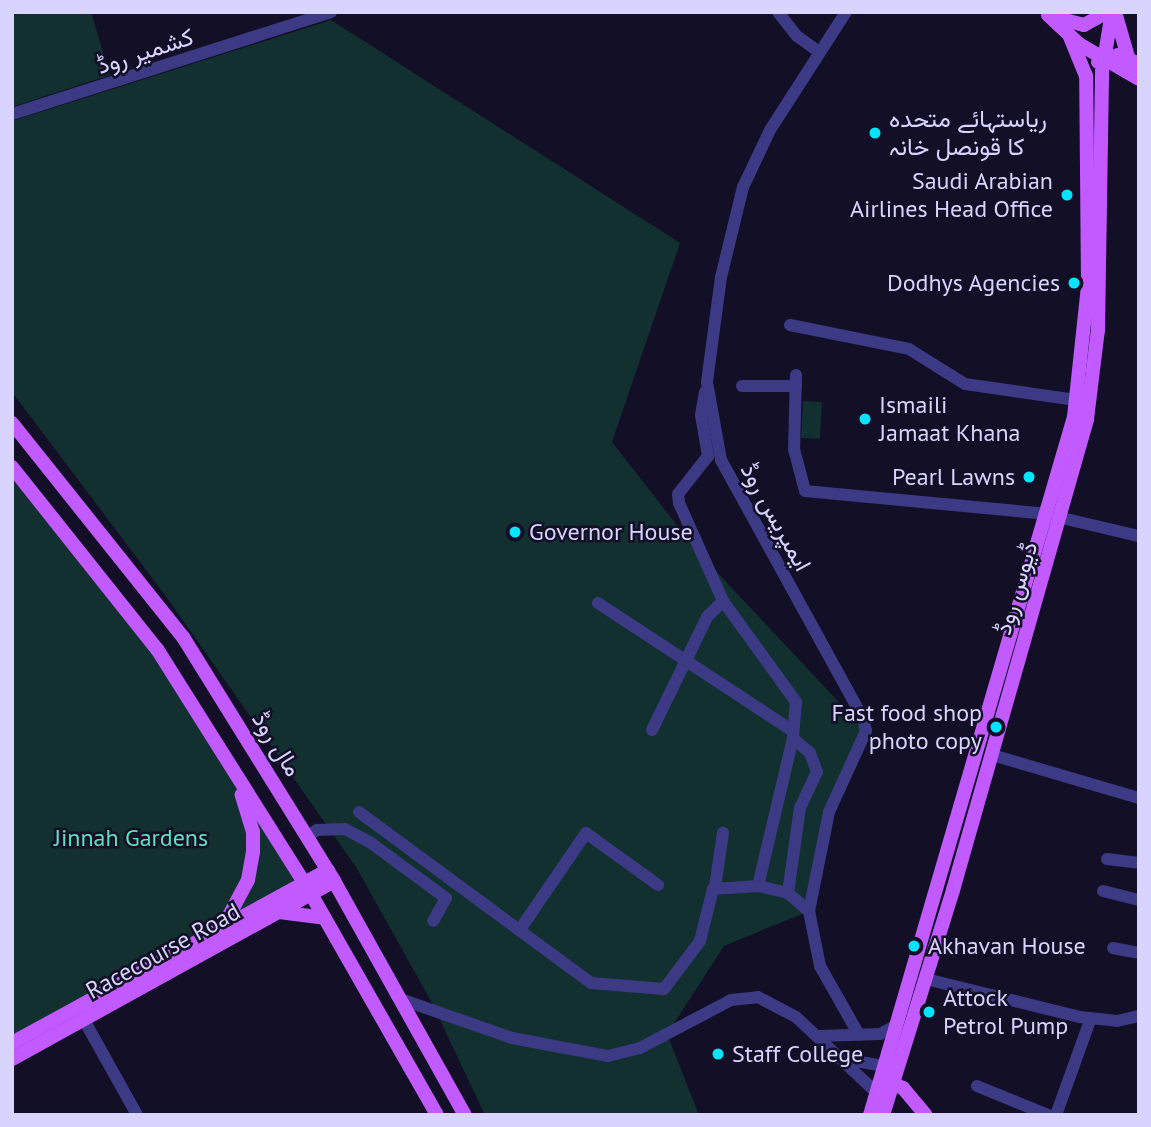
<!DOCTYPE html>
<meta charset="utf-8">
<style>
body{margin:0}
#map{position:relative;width:1151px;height:1127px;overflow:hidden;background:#130f26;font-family:"PT Sans",Vazirmatn,sans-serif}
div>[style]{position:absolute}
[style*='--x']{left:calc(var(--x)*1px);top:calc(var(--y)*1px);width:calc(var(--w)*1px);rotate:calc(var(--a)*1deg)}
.green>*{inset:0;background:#12302f;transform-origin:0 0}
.minor>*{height:12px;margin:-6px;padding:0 6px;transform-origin:6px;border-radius:6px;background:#3d3a85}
.major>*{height:14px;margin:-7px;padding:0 7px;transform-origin:7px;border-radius:7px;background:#c25bff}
.dots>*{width:19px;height:19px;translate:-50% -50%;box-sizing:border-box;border:4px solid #130f26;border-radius:50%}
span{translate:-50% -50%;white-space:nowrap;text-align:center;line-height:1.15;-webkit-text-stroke:5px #130f26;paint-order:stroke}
.street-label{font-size:24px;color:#d9d4ff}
.poi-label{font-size:24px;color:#d9d4ff}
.left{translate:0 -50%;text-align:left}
.right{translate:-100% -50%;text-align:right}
.park-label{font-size:24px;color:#5fe0c0}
.frame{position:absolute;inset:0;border:14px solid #d9d4ff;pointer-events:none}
</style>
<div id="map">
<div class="green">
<div style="clip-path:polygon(12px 12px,91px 12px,110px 75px,12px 107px)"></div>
<div style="clip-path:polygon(331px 20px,680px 243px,612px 442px,697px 551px,866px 731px,829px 812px,809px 911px,724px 946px,667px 1034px,699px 1115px,485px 1115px,431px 1001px,356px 867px,168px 599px,12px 392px,12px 121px)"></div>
<div style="left:803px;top:401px;width:19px;height:37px;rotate:3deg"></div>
<div style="clip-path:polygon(12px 478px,150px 645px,299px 882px,12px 1035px)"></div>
</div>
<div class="minor">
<div style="--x:778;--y:12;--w:31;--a:52"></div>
<div style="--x:797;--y:36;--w:27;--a:36"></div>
<div style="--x:846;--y:12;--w:140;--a:122.8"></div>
<div style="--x:770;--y:130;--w:63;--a:115.3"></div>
<div style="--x:743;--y:187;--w:93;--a:103.7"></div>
<div style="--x:721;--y:277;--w:106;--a:97.6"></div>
<div style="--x:707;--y:382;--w:79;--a:79.8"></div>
<div style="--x:721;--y:460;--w:294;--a:61.2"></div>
<div style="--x:863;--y:718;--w:13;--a:77"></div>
<div style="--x:866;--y:731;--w:89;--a:114.6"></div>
<div style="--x:829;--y:812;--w:101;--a:101.4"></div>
<div style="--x:809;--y:911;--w:56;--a:78.7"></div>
<div style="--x:820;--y:966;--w:79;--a:60.5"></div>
<div style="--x:12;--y:114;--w:335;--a:-17.7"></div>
<div style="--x:790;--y:325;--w:121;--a:11.4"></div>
<div style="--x:909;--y:349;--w:66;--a:32"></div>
<div style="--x:965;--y:384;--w:112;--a:8.2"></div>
<div style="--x:796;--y:375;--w:74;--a:91.5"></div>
<div style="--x:794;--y:449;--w:43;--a:75.3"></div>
<div style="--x:805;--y:491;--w:244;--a:5.4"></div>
<div style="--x:742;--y:386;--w:54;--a:0"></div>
<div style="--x:705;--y:392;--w:23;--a:100"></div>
<div style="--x:701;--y:415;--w:42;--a:80.3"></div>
<div style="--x:708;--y:456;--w:48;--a:128.3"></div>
<div style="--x:678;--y:494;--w:9;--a:84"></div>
<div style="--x:679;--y:503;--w:107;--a:65.8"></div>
<div style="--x:723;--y:601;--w:125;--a:54.1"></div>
<div style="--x:796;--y:702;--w:36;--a:95"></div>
<div style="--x:793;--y:738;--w:152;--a:103.3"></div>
<div style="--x:758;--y:886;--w:31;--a:13"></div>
<div style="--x:788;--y:893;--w:28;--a:41"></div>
<div style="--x:1062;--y:518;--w:79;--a:13.2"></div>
<div style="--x:598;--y:603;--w:233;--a:33.3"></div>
<div style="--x:652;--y:730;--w:126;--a:-64"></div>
<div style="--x:707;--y:617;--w:23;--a:-45"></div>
<div style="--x:992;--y:755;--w:153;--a:16.3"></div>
<div style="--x:359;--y:812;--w:288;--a:36.4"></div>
<div style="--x:591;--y:983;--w:73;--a:4.7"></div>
<div style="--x:664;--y:989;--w:60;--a:-53.1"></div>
<div style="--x:700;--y:941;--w:54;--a:-76"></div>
<div style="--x:713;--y:889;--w:45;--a:-3.8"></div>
<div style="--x:308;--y:836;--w:11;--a:-34"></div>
<div style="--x:317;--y:830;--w:28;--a:-2"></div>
<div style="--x:345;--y:829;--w:30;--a:28"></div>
<div style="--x:371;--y:843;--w:93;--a:36.3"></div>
<div style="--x:446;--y:898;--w:26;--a:119"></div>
<div style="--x:1107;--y:859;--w:32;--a:7"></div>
<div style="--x:715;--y:887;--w:55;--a:-81.6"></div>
<div style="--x:1103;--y:891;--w:37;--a:14"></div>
<div style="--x:788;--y:893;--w:86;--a:-82"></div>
<div style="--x:800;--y:808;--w:40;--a:-65"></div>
<div style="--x:817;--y:772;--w:20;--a:-110"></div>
<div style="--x:810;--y:753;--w:23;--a:-139"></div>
<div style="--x:521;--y:928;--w:115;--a:-55.6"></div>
<div style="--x:586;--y:833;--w:89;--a:35.8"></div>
<div style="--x:1113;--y:948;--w:26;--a:11"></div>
<div style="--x:926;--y:979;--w:159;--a:13.9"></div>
<div style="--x:1080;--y:1017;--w:37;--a:6"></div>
<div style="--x:1117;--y:1021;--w:23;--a:-13"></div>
<div style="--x:403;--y:1000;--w:115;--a:19.2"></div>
<div style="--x:512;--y:1038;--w:98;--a:10.6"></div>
<div style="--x:608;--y:1056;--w:33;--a:-14"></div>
<div style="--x:640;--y:1048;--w:103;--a:-27.8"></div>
<div style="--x:731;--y:1000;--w:27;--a:-6"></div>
<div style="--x:758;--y:997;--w:43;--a:27.8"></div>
<div style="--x:796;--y:1017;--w:110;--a:43.2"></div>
<div style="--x:84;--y:1020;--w:109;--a:60.8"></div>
<div style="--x:819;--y:1036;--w:61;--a:-1.9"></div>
<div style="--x:880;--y:1034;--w:19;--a:-28"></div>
<div style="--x:839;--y:1058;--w:46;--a:10.1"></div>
<div style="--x:977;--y:1086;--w:77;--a:22.2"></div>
<div style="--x:1056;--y:1115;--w:103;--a:-70.2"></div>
</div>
<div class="major">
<div style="--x:1115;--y:12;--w:47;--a:73.9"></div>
<div style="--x:1048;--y:15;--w:42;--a:43.1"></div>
<div style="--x:1079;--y:44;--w:69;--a:30.3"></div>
<div style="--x:1054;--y:17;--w:31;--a:15"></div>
<div style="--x:1084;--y:25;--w:26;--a:-29"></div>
<div style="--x:1098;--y:62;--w:21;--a:-19"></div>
<div style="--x:1118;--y:55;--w:23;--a:23"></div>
<div style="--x:12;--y:423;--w:274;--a:51.4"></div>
<div style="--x:183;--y:637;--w:287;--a:58.2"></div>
<div style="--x:334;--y:881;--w:268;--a:60.8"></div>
<div style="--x:12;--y:467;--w:233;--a:51.5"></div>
<div style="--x:157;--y:649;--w:289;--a:57.8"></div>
<div style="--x:311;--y:894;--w:254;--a:60.3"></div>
<div style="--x:279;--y:912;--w:46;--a:7.4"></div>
<div style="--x:223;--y:927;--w:53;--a:-62"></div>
<div style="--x:248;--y:880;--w:28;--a:-80"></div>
<div style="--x:253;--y:852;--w:20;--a:-90"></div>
<div style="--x:253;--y:832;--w:39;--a:-107"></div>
<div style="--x:12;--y:1043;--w:360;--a:-28.7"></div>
<div style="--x:12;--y:1059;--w:368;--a:-28.9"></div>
<div style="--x:885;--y:1080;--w:20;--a:24"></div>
<div style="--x:903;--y:1088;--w:35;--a:50"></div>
<div style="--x:870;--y:1115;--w:727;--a:-73.71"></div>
<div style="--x:1074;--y:417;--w:133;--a:-83.9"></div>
<div style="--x:1088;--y:285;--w:209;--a:-90.5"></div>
<div style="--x:1086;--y:76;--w:42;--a:-112.3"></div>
<div style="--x:883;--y:1115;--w:236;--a:-72.7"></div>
<div style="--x:953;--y:890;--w:490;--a:-74.1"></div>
<div style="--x:1087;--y:419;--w:90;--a:-83"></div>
<div style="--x:1098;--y:330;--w:258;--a:-89.1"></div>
<div style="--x:1102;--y:72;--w:61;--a:-80.5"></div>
</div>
<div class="dots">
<div style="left:875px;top:133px;background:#00e5ff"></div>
<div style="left:1067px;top:195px;background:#00e5ff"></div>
<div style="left:1074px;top:283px;background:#00e5ff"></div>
<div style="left:865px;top:419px;background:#00e5ff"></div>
<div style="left:1029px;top:477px;background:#00e5ff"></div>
<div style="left:515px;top:532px;background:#00e5ff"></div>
<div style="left:996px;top:727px;background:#00e5ff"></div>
<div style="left:914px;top:946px;background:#00e5ff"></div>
<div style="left:929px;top:1012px;background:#00e5ff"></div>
<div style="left:718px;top:1054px;background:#00e5ff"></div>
</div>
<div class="street-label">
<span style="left:145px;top:51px;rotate:-18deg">کشمیر روڈ</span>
<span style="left:776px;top:517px;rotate:61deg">ایمپریس روڈ</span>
<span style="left:1016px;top:588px;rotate:-73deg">ڈیوس روڈ</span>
<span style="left:277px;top:744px;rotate:58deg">مال روڈ</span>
<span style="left:163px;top:951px;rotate:-29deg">Racecourse Road</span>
</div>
<div class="poi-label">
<span class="left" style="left:889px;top:133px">ریاستہائے متحدہ<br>کا قونصل خانہ</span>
<span class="right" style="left:1053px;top:195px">Saudi Arabian<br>Airlines Head Office</span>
<span class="right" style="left:1060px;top:283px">Dodhys Agencies</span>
<span class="left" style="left:879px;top:419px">Ismaili<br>Jamaat Khana</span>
<span class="right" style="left:1015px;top:477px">Pearl Lawns</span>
<span class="left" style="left:529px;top:532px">Governor House</span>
<span class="right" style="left:982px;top:727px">Fast food shop<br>photo copy</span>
<span class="left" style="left:928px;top:946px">Akhavan House</span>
<span class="left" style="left:943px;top:1012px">Attock<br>Petrol Pump</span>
<span class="left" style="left:732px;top:1054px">Staff College</span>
</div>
<div class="park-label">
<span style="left:131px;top:838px">Jinnah Gardens</span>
</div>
<div class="frame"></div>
</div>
